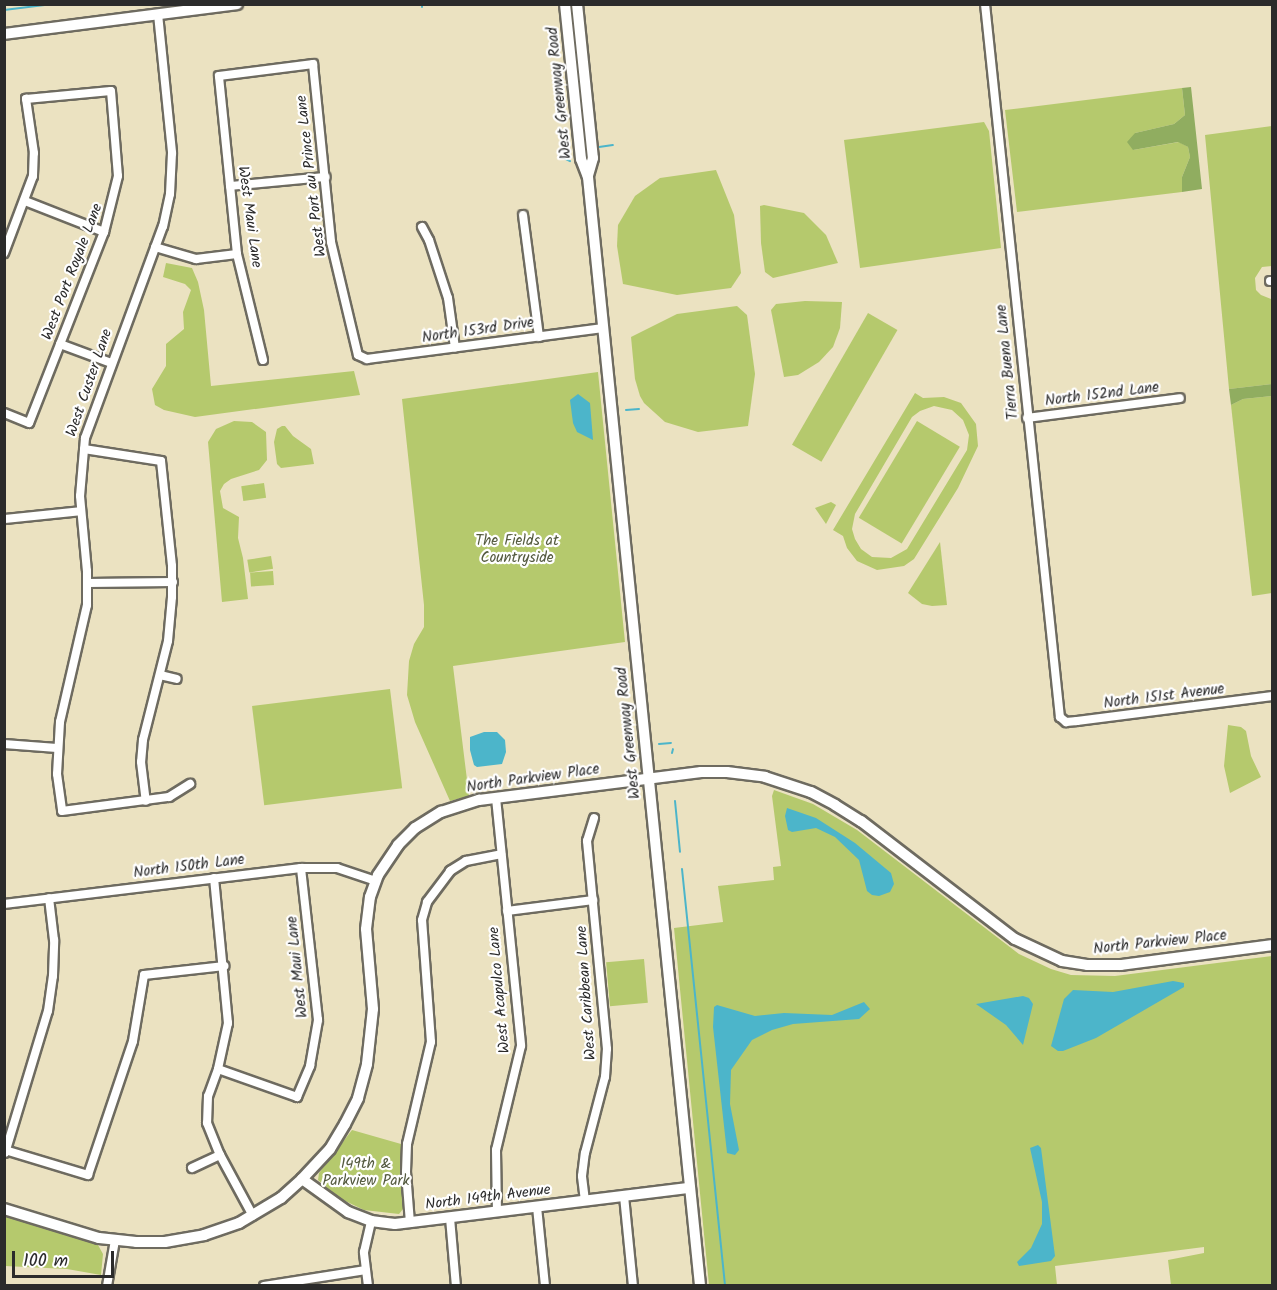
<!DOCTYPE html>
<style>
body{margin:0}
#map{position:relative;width:1277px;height:1290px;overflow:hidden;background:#ebe2c1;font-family:Kalam,sans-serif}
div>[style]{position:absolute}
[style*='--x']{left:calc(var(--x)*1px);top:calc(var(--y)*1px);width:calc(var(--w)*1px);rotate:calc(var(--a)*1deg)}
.green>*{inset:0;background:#b5c96d;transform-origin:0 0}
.forest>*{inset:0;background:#90ad60}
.water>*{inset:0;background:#4cb5ca}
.stream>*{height:2px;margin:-1px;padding:0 1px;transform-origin:1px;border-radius:1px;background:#4cb5ca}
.roads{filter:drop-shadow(2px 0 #6e6b60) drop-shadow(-2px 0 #6e6b60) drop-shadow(0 2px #6e6b60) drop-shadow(0 -2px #6e6b60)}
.street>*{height:8px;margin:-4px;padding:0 4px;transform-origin:4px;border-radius:4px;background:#fff}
.secondary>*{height:10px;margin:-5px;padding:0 5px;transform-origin:5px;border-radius:5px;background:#fff}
span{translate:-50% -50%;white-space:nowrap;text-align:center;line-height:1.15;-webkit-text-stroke:4.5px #fff;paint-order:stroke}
.street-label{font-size:15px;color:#2b2b2b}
.park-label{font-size:15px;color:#545a3f}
.frame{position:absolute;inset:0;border:6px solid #2b2b2b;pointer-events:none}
.scale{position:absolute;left:12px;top:1251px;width:102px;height:27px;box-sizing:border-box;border:3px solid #2b2b2b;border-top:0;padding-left:8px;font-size:18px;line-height:21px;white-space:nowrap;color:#2b2b2b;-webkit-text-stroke:4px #fff;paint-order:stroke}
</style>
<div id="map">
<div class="green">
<div style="clip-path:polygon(1182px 88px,1185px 115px,1174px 124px,1135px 133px,1133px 150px,1179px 142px,1188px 147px,1190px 157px,1182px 177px,1182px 192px,1017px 212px,1005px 110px)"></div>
<div style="clip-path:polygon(984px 122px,989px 131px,1001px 248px,860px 268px,844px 140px)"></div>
<div style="clip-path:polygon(1272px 126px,1272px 266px,1262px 267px,1255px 278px,1256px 290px,1261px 295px,1271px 299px,1272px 384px,1229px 389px,1205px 135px)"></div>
<div style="clip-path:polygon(716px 170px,734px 215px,741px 273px,731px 288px,677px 295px,623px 284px,617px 246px,618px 225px,635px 196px,660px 178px)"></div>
<div style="clip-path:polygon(764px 205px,804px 213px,826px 235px,838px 263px,773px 278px,765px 272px,761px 243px,760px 206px)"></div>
<div style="clip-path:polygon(166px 263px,192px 268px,198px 282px,204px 310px,211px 386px,354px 371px,360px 395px,195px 417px,164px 410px,155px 405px,152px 389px,166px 366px,166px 344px,184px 329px,183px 312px,191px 290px,185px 284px,163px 277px)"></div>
<div style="clip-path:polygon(805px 301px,842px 302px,840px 328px,833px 347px,819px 362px,798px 375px,784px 377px,771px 310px,776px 304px)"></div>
<div style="clip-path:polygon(737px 306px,747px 315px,755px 374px,748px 426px,698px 432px,665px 422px,644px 403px,640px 396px,635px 379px,631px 337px,677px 314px)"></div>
<div style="left:868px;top:313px;width:34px;height:152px;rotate:30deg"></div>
<div style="clip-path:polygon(598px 372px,625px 642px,453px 666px,469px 796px,450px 801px,415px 722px,407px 695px,409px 661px,414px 644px,424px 627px,424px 605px,402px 399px)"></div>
<div style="clip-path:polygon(evenodd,915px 393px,923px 398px,944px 397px,961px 403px,976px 424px,978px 446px,958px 488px,914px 559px,904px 566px,877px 570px,857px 561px,847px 548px,843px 536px,833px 530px,915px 393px,934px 406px,952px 410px,963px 420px,969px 435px,967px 450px,907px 549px,891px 558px,872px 557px,861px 549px,855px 539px,852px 529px,855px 514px,912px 417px,920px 411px,934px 406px)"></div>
<div style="clip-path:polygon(1272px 396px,1272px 593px,1252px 596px,1231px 405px,1243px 399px)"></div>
<div style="clip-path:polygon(234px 421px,252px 422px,266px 432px,267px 460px,259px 470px,231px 479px,224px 484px,220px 491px,223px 508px,239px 517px,238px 538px,243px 558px,248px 599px,222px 602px,208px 442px,216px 429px)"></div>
<div style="left:917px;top:421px;width:50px;height:113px;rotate:31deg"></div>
<div style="clip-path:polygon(282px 426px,285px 426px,293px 436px,311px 449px,314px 464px,281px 468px,277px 464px,274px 442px,277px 429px)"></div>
<div style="left:264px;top:483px;width:15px;height:23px;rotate:82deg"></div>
<div style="clip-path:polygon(831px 502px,836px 505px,826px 524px,815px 508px)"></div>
<div style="clip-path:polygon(940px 542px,947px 605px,932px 606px,922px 604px,908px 593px)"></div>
<div style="left:271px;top:556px;width:13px;height:24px;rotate:81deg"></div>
<div style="left:273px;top:571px;width:14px;height:23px;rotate:86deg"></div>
<div style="left:390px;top:689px;width:100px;height:139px;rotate:83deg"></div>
<div style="clip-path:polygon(1228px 725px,1241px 727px,1246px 731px,1251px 756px,1261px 777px,1230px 793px,1224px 766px)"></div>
<div style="clip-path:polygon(774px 790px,813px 804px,857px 830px,1019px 954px,1051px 969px,1071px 975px,1115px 976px,1272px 956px,1272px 1285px,1171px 1285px,1168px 1260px,1204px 1253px,1204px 1247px,1055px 1266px,1057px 1285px,709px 1285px,674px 928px,723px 922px,718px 886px,774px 880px,773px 867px,781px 866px,772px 796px)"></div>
<div style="left:644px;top:959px;width:44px;height:38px;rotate:85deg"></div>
<div style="clip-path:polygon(352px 1130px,401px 1144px,403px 1209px,399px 1214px,364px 1210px,339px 1198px,318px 1180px,319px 1173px)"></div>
<div style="clip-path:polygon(5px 1216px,98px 1245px,103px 1254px,101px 1275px,67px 1269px,5px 1266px)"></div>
</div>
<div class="forest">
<div style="clip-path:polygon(1191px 87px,1202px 189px,1182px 192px,1182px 177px,1190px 157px,1188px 147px,1178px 142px,1133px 150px,1127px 142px,1135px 133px,1174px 124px,1185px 115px,1182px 88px)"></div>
<div style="clip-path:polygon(1272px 384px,1272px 396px,1243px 399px,1231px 405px,1229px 389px)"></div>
</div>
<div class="water">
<div style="clip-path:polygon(578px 394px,590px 403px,593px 440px,577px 432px,573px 423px,570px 400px)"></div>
<div style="clip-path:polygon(484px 732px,497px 732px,505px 740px,506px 752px,502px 764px,477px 767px,474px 765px,470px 750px,470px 737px)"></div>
<div style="clip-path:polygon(787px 808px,816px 818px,855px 843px,891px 873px,894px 884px,890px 892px,879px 896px,872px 895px,867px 891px,859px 860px,835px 837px,816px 828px,792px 832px,788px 830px,785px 816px)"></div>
<div style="clip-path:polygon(1173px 981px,1184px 983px,1184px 987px,1096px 1038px,1063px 1051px,1058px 1051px,1051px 1046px,1064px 999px,1073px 990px,1113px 992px)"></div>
<div style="clip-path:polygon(1023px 996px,1029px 998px,1033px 1004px,1023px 1045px,1006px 1025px,976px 1004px)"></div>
<div style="clip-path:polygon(864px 1002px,870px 1009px,859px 1019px,793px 1024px,772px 1030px,752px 1040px,731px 1070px,730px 1104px,739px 1150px,735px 1155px,727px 1153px,713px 1027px,714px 1007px,717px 1005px,755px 1016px,784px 1013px,832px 1015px)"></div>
<div style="clip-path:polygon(1038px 1145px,1041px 1148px,1055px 1256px,1051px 1261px,1019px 1266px,1017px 1262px,1031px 1248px,1042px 1224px,1042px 1202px,1030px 1148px)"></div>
</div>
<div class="stream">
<div style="--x:422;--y:4;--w:3;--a:90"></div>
<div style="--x:4;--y:10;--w:49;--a:-7"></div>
<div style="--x:599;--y:147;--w:14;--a:-8"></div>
<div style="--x:562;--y:157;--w:9;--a:27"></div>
<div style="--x:626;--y:410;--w:13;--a:-4"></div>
<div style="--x:659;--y:744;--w:12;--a:-5"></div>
<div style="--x:672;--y:753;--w:4;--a:-76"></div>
<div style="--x:675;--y:801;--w:51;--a:84.4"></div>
<div style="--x:682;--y:869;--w:419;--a:84.1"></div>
</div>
<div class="roads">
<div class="street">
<div style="--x:985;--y:4;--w:717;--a:84"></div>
<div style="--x:1060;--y:717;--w:8;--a:40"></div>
<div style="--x:1066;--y:722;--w:11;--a:-5"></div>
<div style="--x:1077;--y:721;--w:197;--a:-7.3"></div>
<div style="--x:158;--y:14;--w:140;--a:84.2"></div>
<div style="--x:172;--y:153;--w:41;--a:92.8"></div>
<div style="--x:170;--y:194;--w:33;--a:102"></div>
<div style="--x:163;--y:226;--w:226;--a:110.2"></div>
<div style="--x:85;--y:438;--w:58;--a:94.9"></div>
<div style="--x:80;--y:496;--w:75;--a:84.7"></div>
<div style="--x:87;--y:571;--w:34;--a:90"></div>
<div style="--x:87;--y:605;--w:120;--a:103"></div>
<div style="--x:60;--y:722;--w:52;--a:93.3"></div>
<div style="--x:57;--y:774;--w:37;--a:82"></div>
<div style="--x:62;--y:811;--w:108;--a:-7.5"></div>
<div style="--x:169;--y:797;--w:25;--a:-32"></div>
<div style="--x:230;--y:186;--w:96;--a:-5.4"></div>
<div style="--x:25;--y:201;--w:85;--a:21.4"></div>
<div style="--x:523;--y:215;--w:123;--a:82.5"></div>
<div style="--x:422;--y:227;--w:15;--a:62"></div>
<div style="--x:429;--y:240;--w:61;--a:71.9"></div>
<div style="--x:448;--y:298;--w:50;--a:82"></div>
<div style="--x:155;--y:247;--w:43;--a:16.3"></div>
<div style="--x:196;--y:259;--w:41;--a:-7"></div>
<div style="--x:4;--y:253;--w:82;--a:-69.4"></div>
<div style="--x:33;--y:176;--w:23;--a:-88"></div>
<div style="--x:34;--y:153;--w:55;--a:-98.4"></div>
<div style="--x:26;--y:99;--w:85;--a:-5.4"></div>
<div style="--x:111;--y:91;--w:85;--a:85.3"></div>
<div style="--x:118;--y:176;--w:58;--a:104"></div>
<div style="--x:104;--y:232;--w:205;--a:111.4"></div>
<div style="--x:29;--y:423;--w:27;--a:-158"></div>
<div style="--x:1270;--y:281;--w:2;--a:0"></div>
<div style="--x:60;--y:344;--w:54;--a:20.4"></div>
<div style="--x:263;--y:360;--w:109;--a:-103.8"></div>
<div style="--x:237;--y:254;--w:179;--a:-95.8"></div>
<div style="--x:219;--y:76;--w:95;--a:-7.3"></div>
<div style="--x:313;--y:64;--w:179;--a:84.2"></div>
<div style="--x:331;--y:242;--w:116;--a:76.6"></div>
<div style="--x:358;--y:355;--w:10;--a:24"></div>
<div style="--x:367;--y:359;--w:238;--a:-7.5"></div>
<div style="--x:1027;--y:418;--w:154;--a:-7.4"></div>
<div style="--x:84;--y:449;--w:78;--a:8.9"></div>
<div style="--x:161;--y:461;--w:106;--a:84"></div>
<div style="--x:172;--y:566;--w:31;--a:90"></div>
<div style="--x:172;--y:597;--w:44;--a:95.2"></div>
<div style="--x:168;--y:641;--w:102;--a:104.2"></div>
<div style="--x:143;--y:740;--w:22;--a:95"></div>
<div style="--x:141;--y:762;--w:39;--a:83"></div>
<div style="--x:4;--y:519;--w:77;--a:-5.9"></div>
<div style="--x:88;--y:583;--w:85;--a:-0.7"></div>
<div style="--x:160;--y:675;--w:17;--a:13"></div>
<div style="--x:4;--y:744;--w:53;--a:4.3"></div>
<div style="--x:496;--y:798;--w:249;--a:84.2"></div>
<div style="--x:521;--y:1046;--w:107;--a:103.5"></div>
<div style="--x:496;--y:1150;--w:62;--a:89.1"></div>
<div style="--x:214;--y:878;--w:146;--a:84.5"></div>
<div style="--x:228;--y:1023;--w:47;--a:102.3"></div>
<div style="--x:218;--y:1069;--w:29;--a:110"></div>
<div style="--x:208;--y:1096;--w:27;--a:92"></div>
<div style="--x:207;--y:1123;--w:35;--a:68"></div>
<div style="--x:220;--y:1155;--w:69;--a:61.6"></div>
<div style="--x:4;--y:904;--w:299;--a:-6.9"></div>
<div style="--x:301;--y:868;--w:36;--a:0"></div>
<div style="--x:337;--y:868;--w:41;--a:18.4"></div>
<div style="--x:507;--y:911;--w:87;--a:-7.3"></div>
<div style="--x:218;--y:1069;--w:84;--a:19.5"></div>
<div style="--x:297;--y:1097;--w:34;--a:-67"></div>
<div style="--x:310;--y:1066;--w:47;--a:-80.1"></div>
<div style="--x:318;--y:1020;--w:153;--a:-96.4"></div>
<div style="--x:5;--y:1150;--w:87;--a:16.8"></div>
<div style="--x:88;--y:1175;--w:141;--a:-71.4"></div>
<div style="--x:133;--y:1041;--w:67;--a:-80.5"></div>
<div style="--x:144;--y:975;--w:81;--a:-6.4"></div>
<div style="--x:5;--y:1153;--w:148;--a:-73.2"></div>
<div style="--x:48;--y:1011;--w:35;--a:-82"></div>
<div style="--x:53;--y:976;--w:36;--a:-88"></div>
<div style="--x:54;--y:940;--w:42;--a:-96.8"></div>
<div style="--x:192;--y:1168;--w:31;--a:-25"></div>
<div style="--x:624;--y:1196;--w:90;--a:84.3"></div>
<div style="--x:585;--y:1201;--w:25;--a:-97"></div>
<div style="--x:582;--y:1176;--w:23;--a:-83"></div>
<div style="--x:585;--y:1153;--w:79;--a:-75.3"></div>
<div style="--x:605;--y:1077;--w:28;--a:-86"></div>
<div style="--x:607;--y:1049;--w:209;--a:-95.5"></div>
<div style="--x:587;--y:841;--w:24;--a:-73"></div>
<div style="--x:537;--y:1207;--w:79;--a:84.2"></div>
<div style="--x:450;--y:1218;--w:68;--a:85"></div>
<div style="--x:410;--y:1223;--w:51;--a:-94.5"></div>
<div style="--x:406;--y:1172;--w:28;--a:-88"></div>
<div style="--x:407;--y:1144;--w:105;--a:-76.8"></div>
<div style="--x:431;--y:1042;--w:122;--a:-94.2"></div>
<div style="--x:422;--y:920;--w:19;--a:-74"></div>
<div style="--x:427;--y:902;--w:39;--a:-53"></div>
<div style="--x:450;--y:871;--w:19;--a:-32"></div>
<div style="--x:466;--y:861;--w:36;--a:-11"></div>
<div style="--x:107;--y:1286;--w:47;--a:-80.1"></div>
<div style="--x:264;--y:1286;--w:103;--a:-8.9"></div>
<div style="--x:368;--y:1286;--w:34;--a:-97"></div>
<div style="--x:364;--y:1252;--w:32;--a:-77"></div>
</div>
<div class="secondary">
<div style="--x:565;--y:4;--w:156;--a:84.1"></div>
<div style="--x:581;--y:159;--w:19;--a:69"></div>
<div style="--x:588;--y:177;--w:1115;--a:84.23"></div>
<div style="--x:577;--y:4;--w:155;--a:84.1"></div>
<div style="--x:593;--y:158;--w:19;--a:106"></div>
<div style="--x:4;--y:34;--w:235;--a:-7.3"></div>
<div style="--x:302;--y:1179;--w:57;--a:35.7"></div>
<div style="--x:348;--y:1212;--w:25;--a:21"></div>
<div style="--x:371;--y:1221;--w:24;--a:7"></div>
<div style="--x:395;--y:1224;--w:297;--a:-7"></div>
<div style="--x:4;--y:1209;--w:99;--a:17"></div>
<div style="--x:99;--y:1238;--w:37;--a:6"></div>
<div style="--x:136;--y:1242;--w:29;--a:0"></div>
<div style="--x:165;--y:1242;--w:40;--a:-10"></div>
<div style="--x:204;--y:1235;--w:37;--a:-19"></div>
<div style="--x:239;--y:1223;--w:49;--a:-30.8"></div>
<div style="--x:281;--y:1198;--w:28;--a:-42"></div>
<div style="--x:302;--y:1179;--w:41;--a:-47"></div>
<div style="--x:330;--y:1149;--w:29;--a:-59"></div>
<div style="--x:345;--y:1124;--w:29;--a:-63"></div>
<div style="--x:358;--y:1098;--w:35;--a:-75"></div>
<div style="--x:367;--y:1064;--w:55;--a:-83.8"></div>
<div style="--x:373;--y:1009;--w:80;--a:-95"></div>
<div style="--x:366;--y:929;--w:32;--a:-83"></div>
<div style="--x:370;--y:897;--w:23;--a:-70"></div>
<div style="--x:378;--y:875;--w:36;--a:-56"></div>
<div style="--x:398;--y:845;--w:24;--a:-45"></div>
<div style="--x:415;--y:828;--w:31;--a:-32"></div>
<div style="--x:441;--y:812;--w:40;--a:-18"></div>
<div style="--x:479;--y:800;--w:224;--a:-7.2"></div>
<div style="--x:701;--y:772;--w:26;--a:0"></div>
<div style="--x:727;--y:772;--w:38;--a:7"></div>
<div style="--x:765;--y:777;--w:48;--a:18.1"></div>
<div style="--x:811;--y:792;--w:27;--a:28"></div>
<div style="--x:835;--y:805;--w:31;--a:32"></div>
<div style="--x:861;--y:821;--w:194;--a:37.5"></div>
<div style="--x:1015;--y:939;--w:52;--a:25.1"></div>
<div style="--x:1062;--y:961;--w:25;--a:9"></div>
<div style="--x:1087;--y:965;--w:34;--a:0"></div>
<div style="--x:1121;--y:965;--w:152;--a:-7.5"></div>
</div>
</div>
<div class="street-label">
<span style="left:560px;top:93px;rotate:-96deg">West Greenway Road</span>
<span style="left:312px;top:176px;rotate:-97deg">West Port au Prince Lane</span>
<span style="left:249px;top:217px;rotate:82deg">West Maui Lane</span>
<span style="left:73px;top:272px;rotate:-69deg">West Port Royale Lane</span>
<span style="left:478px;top:331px;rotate:-8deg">North 153rd Drive</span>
<span style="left:1008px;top:362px;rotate:-96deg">Tierra Buena Lane</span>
<span style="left:90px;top:383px;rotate:-71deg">West Custer Lane</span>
<span style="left:1102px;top:395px;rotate:-7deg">North 152nd Lane</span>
<span style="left:1164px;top:697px;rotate:-7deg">North 151st Avenue</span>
<span style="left:629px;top:733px;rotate:-96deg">West Greenway Road</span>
<span style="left:533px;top:779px;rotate:-8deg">North Parkview Place</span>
<span style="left:189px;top:867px;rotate:-7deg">North 150th Lane</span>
<span style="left:1160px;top:943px;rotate:-6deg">North Parkview Place</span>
<span style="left:298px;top:967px;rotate:-96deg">West Maui Lane</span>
<span style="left:500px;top:990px;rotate:-95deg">West Acapulco Lane</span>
<span style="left:587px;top:993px;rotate:-94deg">West Caribbean Lane</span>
<span style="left:488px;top:1198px;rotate:-7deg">North 149th Avenue</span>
</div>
<div class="park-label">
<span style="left:517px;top:550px">The Fields at<br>Countryside</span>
<span style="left:366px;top:1173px">149th &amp;<br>Parkview Park</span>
</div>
<div class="frame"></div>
<div class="scale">100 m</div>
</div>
